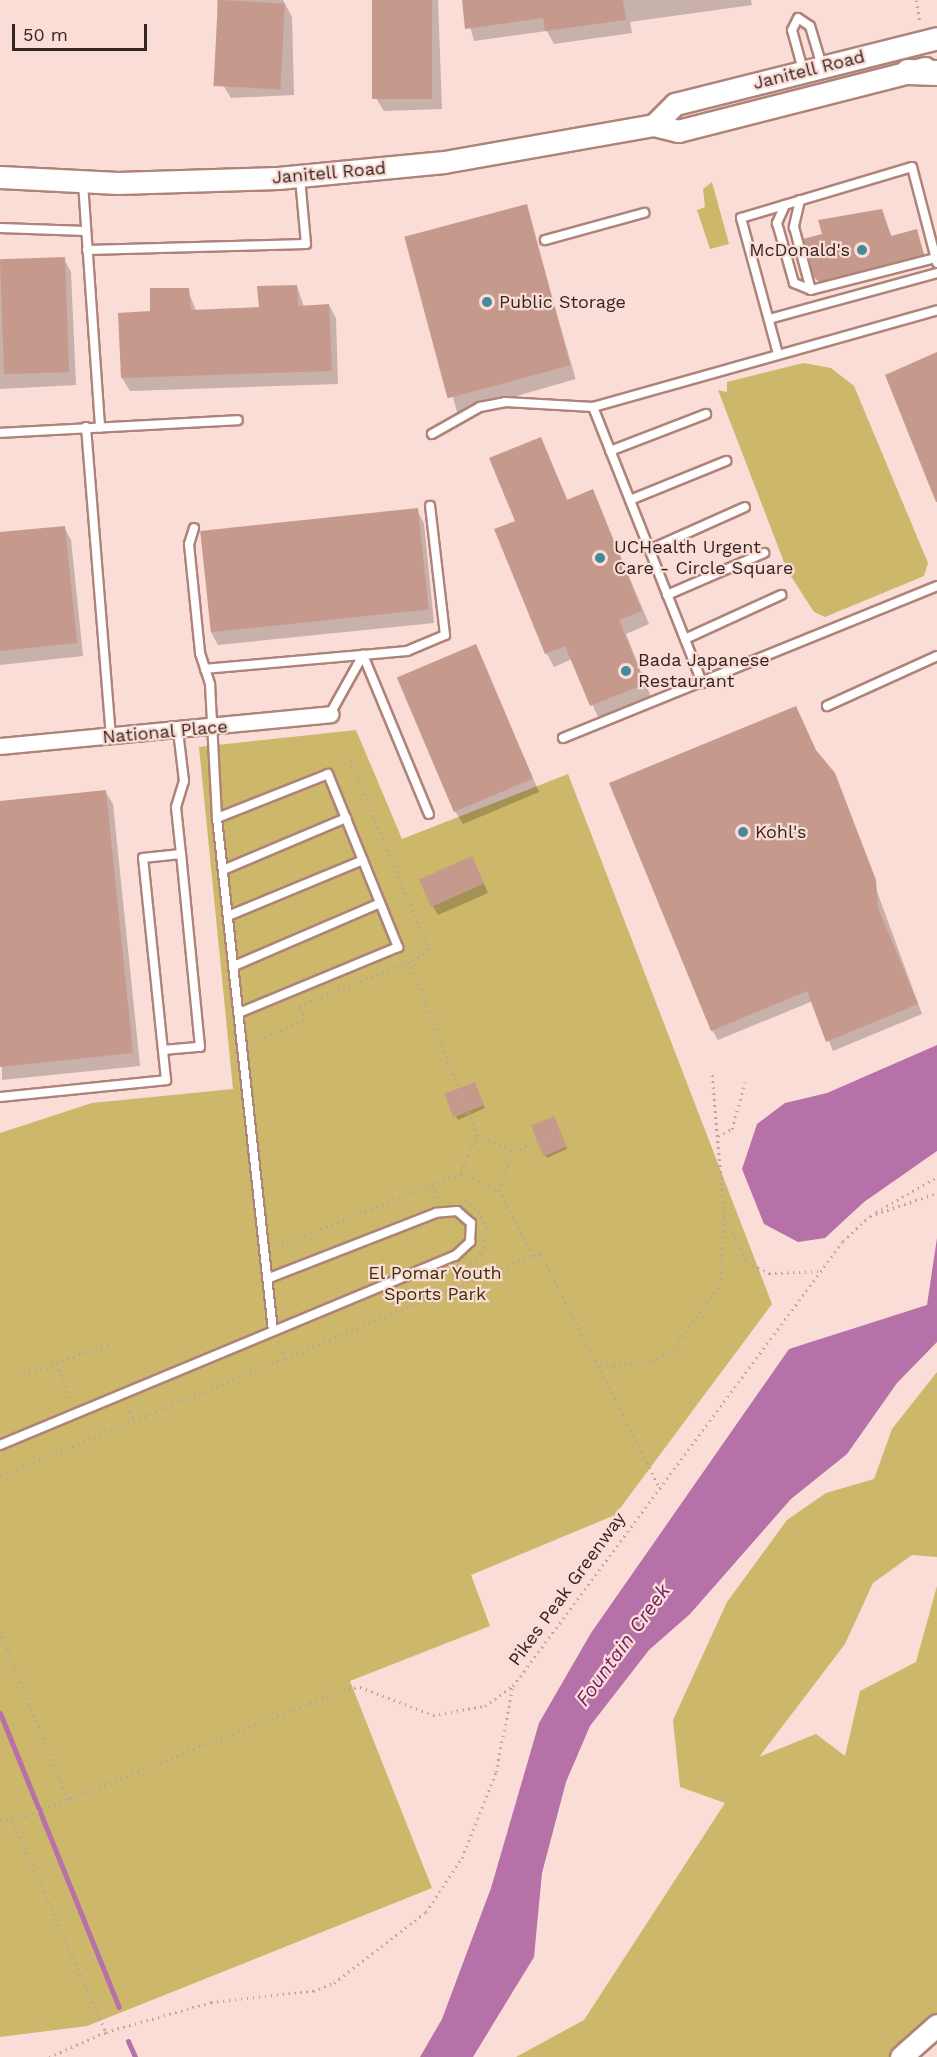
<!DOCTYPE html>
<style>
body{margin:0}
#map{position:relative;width:937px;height:2057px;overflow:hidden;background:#faddd6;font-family:"Work Sans",sans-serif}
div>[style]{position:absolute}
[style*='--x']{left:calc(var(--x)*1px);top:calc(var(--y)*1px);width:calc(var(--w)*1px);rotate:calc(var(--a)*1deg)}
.green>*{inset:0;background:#ccb76a}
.water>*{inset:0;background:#b671a8}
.shadow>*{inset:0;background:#0003;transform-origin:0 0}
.stream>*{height:5px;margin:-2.5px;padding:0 2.5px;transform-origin:2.5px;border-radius:2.5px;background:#b671a8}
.building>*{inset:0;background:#c6998d;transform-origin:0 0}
.path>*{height:3px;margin-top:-1.5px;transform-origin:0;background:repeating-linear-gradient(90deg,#bda49d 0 1.5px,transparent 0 6px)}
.roads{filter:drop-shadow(2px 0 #af8378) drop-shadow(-2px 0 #af8378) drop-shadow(0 2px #af8378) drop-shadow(0 -2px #af8378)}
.lane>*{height:8px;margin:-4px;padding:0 4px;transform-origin:4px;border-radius:4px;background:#fff}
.street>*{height:15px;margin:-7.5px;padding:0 7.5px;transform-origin:7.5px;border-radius:7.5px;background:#fff}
.secondary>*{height:21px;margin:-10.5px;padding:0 10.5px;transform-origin:10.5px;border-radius:10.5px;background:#fff}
.primary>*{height:24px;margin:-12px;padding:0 12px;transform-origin:12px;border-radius:12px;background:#fff}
.dots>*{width:16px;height:16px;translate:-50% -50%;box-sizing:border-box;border:3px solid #faddd6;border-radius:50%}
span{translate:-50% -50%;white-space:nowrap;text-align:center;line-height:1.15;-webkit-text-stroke:4.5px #faddd6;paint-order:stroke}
.street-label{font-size:18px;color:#362420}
.poi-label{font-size:18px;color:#362420}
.right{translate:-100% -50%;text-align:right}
.left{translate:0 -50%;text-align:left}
.park-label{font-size:18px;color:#3c320a}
.water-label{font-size:20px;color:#701c64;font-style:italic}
.scale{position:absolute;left:12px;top:24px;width:135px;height:27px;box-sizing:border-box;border:3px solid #362420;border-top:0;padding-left:8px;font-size:18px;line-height:21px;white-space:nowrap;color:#362420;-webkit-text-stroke:4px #faddd6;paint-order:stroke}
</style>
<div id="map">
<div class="green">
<div style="clip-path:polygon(712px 182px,729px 244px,710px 249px,697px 210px,705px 207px,703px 189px)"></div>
<div style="clip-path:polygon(803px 363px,831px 368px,854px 386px,928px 563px,924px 576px,825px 617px,814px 612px,787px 570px,718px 390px,727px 392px,727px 382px)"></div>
<div style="clip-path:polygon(356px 730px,402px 839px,568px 774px,772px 1304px,615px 1515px,471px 1575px,490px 1626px,350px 1681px,432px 1888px,87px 2026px,0 2037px,0 1133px,92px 1103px,233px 1089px,199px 747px)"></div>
<div style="clip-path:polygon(937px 1372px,937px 1557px,912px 1555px,873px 1583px,845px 1644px,759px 1757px,816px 1734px,845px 1756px,860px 1691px,916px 1662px,937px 1586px,937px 2013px,889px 2057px,516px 2057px,584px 2020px,725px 1803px,680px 1787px,673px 1720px,727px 1602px,787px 1520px,826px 1493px,874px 1479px,892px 1429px)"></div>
</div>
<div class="water">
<div style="clip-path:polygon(937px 1045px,937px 1151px,864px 1202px,825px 1238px,798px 1242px,764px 1224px,742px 1169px,757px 1124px,785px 1103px,827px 1093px)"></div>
<div style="clip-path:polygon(937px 1238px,937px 1342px,897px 1383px,847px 1454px,791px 1499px,690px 1614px,649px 1650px,590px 1726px,566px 1782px,542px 1873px,534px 1957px,473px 2057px,420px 2057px,442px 2019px,491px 1888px,539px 1723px,591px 1633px,789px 1349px,927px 1305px)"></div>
</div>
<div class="shadow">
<div style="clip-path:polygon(217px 0,283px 0,292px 17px,294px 95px,231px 98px,223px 85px)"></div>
<div style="clip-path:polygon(373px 0,438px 0,442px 109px,384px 111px,376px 98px)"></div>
<div style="clip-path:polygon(463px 0,751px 0,752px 5px,630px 22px,632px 33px,554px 44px,547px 31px,474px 41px)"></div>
<div style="left:526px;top:206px;width:180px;height:123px;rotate:74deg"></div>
<div style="clip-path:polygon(881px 211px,892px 237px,916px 231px,928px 265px,826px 291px,815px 276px,823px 235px)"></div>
<div style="clip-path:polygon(64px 259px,71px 272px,76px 385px,0 389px,0 262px)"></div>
<div style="clip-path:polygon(297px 286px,304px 307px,329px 305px,336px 318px,338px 384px,130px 391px,122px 378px,152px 312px,188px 290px,196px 311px,260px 308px)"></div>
<div style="clip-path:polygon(541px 439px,568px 501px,593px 491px,649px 624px,626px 634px,651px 697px,599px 719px,572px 659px,554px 667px,547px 654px,496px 530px,517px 522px)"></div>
<div style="clip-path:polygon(417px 510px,424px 523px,434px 623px,218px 645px,211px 632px)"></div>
<div style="clip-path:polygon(64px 527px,71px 540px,83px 656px,0 665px,0 534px)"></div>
<div style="clip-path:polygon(475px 646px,539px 792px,463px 824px,455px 811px)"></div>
<div style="clip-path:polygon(834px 774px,922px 1014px,833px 1051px,813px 1001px,718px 1040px,712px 1030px)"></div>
<div style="clip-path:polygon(105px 791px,113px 804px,140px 1066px,2px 1080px,0 802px)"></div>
<div style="clip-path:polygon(477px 868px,488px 893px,438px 915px,432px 905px)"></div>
<div style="clip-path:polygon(476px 1087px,485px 1108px,458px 1120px,456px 1117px)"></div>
<div style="clip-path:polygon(555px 1120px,567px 1149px,547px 1158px,545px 1155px)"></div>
</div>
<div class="stream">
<div style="--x:0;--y:1713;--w:317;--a:68"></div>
<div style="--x:128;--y:2041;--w:17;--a:66"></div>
</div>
<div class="building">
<div style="left:218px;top:0;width:67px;height:86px;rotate:3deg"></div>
<div style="left:372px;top:0;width:60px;height:99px"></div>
<div style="clip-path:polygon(462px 0,623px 0,626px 20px,545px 31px,543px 18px,465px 29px)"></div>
<div style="left:527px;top:204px;width:167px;height:127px;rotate:75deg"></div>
<div style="clip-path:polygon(882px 209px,891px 236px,917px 229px,924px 255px,819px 282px,814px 277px,803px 239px,822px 234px,818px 220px)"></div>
<div style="left:65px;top:257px;width:115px;height:65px;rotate:88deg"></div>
<div style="clip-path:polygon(297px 285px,298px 306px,329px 304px,332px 371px,121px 378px,118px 313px,150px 311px,150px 288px,189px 288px,191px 310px,259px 307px,257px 286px)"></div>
<div style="clip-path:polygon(937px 352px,937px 502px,936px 502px,885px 375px)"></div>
<div style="clip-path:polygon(541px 437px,567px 500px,593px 489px,642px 611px,619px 620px,645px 684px,590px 706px,565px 646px,545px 654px,494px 529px,515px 521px,489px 458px)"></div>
<div style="left:418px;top:508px;width:102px;height:219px;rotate:84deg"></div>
<div style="clip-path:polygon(65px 526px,77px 643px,0 651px,0 532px)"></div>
<div style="left:476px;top:644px;width:146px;height:86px;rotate:67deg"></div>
<div style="clip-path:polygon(796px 706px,816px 750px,835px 773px,876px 880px,878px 908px,918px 1004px,826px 1042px,807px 991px,711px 1031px,609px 783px)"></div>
<div style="clip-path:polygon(106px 790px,133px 1053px,0 1067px,0 801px)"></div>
<div style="left:472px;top:856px;width:30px;height:58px;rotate:66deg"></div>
<div style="left:475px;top:1082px;width:25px;height:33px;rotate:69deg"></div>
<div style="left:554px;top:1116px;width:33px;height:25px;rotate:67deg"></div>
</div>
<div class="path">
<div style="--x:916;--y:0;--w:22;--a:80"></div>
<div style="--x:350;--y:760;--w:208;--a:67.4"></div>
<div style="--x:430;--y:952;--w:23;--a:157"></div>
<div style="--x:409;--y:961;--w:187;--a:68.7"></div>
<div style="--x:253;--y:1042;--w:56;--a:-22.9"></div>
<div style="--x:305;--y:1020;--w:15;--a:-113"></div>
<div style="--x:299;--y:1006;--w:119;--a:-22.2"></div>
<div style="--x:718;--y:1136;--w:16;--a:-27"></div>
<div style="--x:732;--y:1129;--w:49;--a:-74.5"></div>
<div style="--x:461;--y:1173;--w:41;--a:-67.2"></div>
<div style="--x:477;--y:1135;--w:40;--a:23.4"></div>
<div style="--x:432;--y:1185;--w:16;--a:68"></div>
<div style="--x:499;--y:1190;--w:42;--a:-69"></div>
<div style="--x:514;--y:1151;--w:52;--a:-22.6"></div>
<div style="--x:465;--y:1200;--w:18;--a:38"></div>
<div style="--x:479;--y:1211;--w:19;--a:65"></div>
<div style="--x:487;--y:1228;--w:27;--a:103"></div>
<div style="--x:481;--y:1254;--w:15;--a:143"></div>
<div style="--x:469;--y:1263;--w:17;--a:69"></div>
<div style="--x:876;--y:1212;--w:70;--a:-29.8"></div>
<div style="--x:725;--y:1215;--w:52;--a:64.9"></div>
<div style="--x:747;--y:1262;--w:25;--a:27"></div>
<div style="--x:769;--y:1273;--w:51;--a:-2.2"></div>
<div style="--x:276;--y:1247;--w:199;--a:-21.8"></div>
<div style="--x:461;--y:1173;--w:42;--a:24.1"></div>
<div style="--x:499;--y:1190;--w:73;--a:62.4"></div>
<div style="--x:533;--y:1255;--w:8;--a:-14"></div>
<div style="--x:541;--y:1253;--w:262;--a:63.2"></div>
<div style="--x:278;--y:1341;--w:18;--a:68"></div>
<div style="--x:285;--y:1358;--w:269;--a:-22.6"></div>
<div style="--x:594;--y:1361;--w:19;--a:12"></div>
<div style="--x:613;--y:1365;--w:38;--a:-6"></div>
<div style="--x:651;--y:1361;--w:22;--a:-27"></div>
<div style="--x:671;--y:1351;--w:82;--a:-53.4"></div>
<div style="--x:720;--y:1285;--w:71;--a:-86.8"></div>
<div style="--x:724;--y:1214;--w:142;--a:-94.9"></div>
<div style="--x:56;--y:1363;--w:66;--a:-19.5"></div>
<div style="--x:23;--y:1375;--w:35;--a:-20"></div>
<div style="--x:56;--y:1363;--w:41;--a:68.5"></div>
<div style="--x:127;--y:1406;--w:17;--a:65"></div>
<div style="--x:0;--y:1476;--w:308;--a:-22.5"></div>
<div style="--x:0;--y:1631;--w:182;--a:68.1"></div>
<div style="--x:0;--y:1819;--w:26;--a:-7"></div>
<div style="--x:26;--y:1816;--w:347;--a:-21.7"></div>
<div style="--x:348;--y:1688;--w:12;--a:-5"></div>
<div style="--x:360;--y:1687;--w:78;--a:21"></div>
<div style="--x:433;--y:1715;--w:53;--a:-9.8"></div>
<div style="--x:485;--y:1706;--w:34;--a:-36"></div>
<div style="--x:12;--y:1820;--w:232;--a:66.1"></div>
<div style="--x:49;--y:2057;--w:62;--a:-23.7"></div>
<div style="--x:106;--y:2032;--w:109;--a:-15.9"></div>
<div style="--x:211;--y:2002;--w:103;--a:-6.2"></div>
<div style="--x:313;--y:1991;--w:22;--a:-21"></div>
<div style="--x:334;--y:1983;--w:116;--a:-37.7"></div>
<div style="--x:426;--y:1912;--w:65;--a:-56.3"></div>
<div style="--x:462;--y:1858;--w:92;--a:-68.4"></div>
<div style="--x:496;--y:1772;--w:88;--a:-78.8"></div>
<div style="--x:513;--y:1686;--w:554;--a:-53.44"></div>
<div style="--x:843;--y:1241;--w:37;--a:-43"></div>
<div style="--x:870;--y:1216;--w:71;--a:-18.9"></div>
</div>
<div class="roads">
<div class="lane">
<div style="--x:803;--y:70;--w:41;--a:-105.4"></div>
<div style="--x:792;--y:30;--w:13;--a:-63"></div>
<div style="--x:798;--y:18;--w:14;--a:34"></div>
<div style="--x:810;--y:26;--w:42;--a:73.3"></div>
<div style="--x:83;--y:183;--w:245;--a:86"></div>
<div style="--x:800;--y:200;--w:28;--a:103"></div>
<div style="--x:794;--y:227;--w:65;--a:74.9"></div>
<div style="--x:811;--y:290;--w:129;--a:-14.4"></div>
<div style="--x:785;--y:205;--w:20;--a:114"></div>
<div style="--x:777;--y:223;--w:62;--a:74.2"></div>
<div style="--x:794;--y:283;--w:18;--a:22"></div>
<div style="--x:0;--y:228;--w:86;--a:2"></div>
<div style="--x:545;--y:240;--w:103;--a:-15.3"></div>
<div style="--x:87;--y:250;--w:219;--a:-1.6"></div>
<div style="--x:306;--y:244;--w:66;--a:-95.2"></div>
<div style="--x:769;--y:319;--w:174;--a:-15.3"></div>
<div style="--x:778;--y:354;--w:141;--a:-105.2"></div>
<div style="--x:741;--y:218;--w:178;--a:-16.6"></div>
<div style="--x:912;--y:167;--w:99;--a:75.4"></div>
<div style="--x:593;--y:407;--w:297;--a:68.4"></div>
<div style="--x:86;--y:427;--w:311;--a:85.4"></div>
<div style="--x:0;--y:433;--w:238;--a:-3.1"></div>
<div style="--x:432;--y:434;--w:55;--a:-29.4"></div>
<div style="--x:480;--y:407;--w:25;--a:-11"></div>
<div style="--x:505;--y:402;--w:88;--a:3.3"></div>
<div style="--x:593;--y:407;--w:357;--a:-15.7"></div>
<div style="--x:610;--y:451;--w:103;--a:-21.1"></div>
<div style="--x:630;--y:500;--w:104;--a:-22.1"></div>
<div style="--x:194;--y:528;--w:17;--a:107"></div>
<div style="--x:189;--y:544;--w:110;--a:84.2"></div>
<div style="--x:200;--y:653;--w:33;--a:72"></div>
<div style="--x:210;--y:684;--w:134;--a:87"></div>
<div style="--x:217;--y:818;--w:516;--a:83.77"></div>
<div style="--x:649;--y:550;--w:105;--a:-24.1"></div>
<div style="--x:667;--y:595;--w:106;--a:-23.4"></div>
<div style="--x:685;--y:639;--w:106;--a:-24.6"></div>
<div style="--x:205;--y:669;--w:159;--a:-5.1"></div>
<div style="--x:363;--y:655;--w:172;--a:67.5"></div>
<div style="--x:827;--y:706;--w:121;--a:-24.4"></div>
<div style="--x:330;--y:714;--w:68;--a:-60.8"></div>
<div style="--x:363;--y:655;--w:44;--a:-5.2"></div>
<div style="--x:407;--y:651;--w:41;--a:-22.8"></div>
<div style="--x:445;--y:635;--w:130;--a:-96.6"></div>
<div style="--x:563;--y:738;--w:404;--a:-22.1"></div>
<div style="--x:217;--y:818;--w:119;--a:-21.6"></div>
<div style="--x:328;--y:774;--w:187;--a:68"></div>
<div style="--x:398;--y:947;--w:172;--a:157.5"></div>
<div style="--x:223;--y:870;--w:134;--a:-22.9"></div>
<div style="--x:228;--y:916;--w:146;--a:-22.5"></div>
<div style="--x:234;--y:966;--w:159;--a:-23.3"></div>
<div style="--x:163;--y:1050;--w:37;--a:-5"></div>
<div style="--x:200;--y:1047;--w:194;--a:-95.6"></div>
<div style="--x:0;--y:1097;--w:167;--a:-5.8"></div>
<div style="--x:166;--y:1080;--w:223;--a:-95.9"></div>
<div style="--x:143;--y:858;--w:38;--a:-6"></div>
<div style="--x:181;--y:854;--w:47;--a:-96.1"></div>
<div style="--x:176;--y:807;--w:27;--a:-73"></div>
<div style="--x:184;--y:781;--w:50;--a:-96.8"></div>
<div style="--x:0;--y:1445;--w:493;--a:-22.6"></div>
<div style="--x:455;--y:1256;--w:21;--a:-43"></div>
<div style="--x:470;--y:1242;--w:19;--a:-87"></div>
<div style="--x:471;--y:1223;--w:18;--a:-139"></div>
<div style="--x:457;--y:1211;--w:21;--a:175"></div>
<div style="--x:436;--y:1213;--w:181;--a:158.7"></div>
</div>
<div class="street">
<div style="--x:0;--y:746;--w:332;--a:-5.5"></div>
</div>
<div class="secondary">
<div style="--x:654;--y:125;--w:30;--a:-45"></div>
<div style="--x:675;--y:104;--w:270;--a:-14.1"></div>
<div style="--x:0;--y:177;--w:118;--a:2.9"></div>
<div style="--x:118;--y:183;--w:160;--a:-1.8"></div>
<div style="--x:278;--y:178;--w:167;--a:-5.5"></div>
<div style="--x:444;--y:162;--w:213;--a:-10"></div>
<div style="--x:654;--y:125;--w:25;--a:14"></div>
<div style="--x:678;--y:131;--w:255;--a:-14.3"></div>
<div style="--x:901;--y:2057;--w:48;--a:-41.6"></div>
</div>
<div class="primary">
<div style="--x:908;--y:72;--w:29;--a:2"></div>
</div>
</div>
<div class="dots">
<div style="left:862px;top:250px;background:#468999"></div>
<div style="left:487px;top:302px;background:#468999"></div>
<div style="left:600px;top:558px;background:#468999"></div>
<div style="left:626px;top:671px;background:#468999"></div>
<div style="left:743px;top:832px;background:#468999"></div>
</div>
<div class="street-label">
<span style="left:809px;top:70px;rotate:-14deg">Janitell Road</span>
<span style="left:329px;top:173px;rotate:-5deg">Janitell Road</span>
<span style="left:165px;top:732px;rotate:-5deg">National Place</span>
<span style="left:567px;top:1589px;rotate:-54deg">Pikes Peak Greenway</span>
</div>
<div class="poi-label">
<span class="right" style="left:850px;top:250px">McDonald's</span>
<span class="left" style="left:499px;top:302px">Public Storage</span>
<span class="left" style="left:614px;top:558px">UCHealth Urgent<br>Care - Circle Square</span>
<span class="left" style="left:638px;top:671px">Bada Japanese<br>Restaurant</span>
<span class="left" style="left:755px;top:832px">Kohl's</span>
</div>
<div class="park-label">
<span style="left:435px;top:1284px">El Pomar Youth<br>Sports Park</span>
</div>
<div class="water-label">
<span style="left:623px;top:1645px;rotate:-54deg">Fountain Creek</span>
</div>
<div class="scale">50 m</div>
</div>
